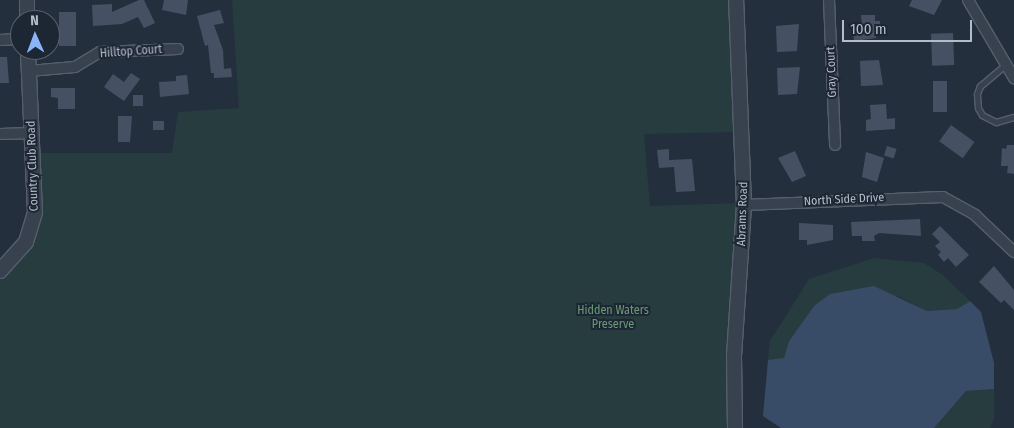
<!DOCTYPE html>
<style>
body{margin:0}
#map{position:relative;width:1014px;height:428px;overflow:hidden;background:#242f3e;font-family:"Fira Sans Condensed",sans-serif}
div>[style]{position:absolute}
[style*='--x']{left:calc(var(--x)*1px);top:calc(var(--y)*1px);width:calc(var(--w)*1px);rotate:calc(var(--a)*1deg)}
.green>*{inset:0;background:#263c3f}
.water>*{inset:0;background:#394c67}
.building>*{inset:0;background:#455162;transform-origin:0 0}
.roads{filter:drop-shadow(1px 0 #565f6c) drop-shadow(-1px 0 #565f6c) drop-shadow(0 1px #565f6c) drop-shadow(0 -1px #565f6c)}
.service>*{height:5px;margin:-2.5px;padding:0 2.5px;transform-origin:2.5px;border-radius:2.5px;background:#38414e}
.minor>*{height:10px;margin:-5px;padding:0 5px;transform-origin:5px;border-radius:5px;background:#38414e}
.tertiary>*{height:14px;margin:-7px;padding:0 7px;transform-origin:7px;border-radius:7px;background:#38414e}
span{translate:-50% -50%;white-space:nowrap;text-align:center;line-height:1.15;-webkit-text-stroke:4px #1d2633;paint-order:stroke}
.street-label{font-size:12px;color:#b4bcc9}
.park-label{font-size:12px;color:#6b9a76}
.north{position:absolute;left:10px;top:10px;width:50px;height:50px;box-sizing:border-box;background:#1d2633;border:1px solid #59626f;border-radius:50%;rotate:358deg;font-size:14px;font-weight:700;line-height:20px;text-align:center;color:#b4bcc9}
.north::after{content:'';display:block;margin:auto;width:18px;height:22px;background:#8ab4f8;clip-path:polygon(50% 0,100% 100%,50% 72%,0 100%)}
.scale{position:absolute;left:842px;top:20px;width:130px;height:22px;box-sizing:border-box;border:2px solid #b4bcc9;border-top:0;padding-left:6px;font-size:15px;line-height:18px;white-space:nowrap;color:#b4bcc9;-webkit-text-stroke:4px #1d2633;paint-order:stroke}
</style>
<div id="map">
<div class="green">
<div style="clip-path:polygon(232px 0,731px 0,738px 132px,644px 134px,650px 206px,740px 203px,731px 428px,0 428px,0 277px,22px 256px,39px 153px,172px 153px,178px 112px,239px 108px)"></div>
<div style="clip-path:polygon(874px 258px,924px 263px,943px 275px,970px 301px,957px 309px,927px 311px,898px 296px,814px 306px,789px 341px,784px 359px,768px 360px,770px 341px,809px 279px)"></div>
<div style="clip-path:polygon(994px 389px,994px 419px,990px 428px,934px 428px,966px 391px)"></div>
</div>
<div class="water">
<div style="clip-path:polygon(874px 286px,927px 311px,957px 309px,970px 301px,981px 312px,994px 363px,994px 389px,966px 391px,934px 428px,781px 428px,763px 416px,768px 360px,784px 358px,789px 341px,814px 306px,830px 294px)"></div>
</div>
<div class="building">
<div style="clip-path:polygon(139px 0,144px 0,155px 23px,144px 28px,138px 17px,122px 24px,93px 26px,92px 5px,112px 4px,112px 12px)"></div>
<div style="clip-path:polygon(164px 0,188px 0,186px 15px,162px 10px)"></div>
<div style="clip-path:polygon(912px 0,942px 0,934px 15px,909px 6px)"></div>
<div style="clip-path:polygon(220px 10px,224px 23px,214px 25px,223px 50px,224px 69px,231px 68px,232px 77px,214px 78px,214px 73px,211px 73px,208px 45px,205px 46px,197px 16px)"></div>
<div style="left:59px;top:12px;width:17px;height:34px"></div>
<div style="clip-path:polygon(861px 15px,875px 15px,875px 21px,880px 21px,880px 32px,876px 33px,876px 38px,854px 41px,853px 29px,862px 29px)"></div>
<div style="clip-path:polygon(799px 24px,797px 51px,777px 52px,776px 26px)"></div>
<div style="left:953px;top:33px;width:32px;height:22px;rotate:88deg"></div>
<div style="clip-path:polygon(0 57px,7px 57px,9px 83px,0 83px)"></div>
<div style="clip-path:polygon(879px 60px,883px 85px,861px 86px,860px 61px)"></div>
<div style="clip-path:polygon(800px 67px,797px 94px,778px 95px,777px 68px)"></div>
<div style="clip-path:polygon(131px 73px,140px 79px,124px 101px,104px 87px,113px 74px,124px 82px)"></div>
<div style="clip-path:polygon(187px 75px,189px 94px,160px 97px,159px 82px,176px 81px,176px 76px)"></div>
<div style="left:933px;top:81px;width:14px;height:31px"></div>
<div style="clip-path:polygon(51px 88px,75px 88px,75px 109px,58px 109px,58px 98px,51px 97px)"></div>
<div style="left:133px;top:95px;width:10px;height:11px"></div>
<div style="clip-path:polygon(886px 104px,887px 119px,895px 118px,895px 129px,866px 131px,866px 120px,871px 119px,870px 105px)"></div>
<div style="clip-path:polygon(118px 116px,132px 116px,130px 142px,118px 142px)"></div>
<div style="left:153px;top:121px;width:11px;height:9px"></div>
<div style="left:951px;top:125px;width:29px;height:20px;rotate:36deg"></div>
<div style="clip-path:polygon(1007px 145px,1014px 145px,1014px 174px,1007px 173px,1008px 166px,1001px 166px,1002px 148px,1006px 149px)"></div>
<div style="left:887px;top:146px;width:10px;height:10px;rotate:17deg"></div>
<div style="clip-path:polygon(669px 149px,669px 160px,692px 159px,695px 191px,676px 192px,674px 167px,659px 168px,657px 150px)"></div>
<div style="clip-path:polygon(795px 151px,806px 176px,792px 182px,778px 158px)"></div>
<div style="clip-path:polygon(866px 152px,884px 158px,877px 182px,862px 177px)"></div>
<div style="clip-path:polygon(920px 219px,921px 236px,879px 233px,874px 236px,875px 241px,862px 241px,862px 236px,852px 236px,851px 222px)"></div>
<div style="clip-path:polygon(799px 223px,833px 225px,833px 240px,807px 245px,807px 240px,799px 240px)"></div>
<div style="clip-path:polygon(940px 226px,969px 255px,956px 267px,948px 258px,944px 262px,938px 255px,941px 252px,935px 246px,940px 242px,932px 234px)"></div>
<div style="clip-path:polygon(994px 266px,1014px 290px,1014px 310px,1004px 300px,1001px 303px,979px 282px)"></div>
</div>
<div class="roads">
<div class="service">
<div style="--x:1005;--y:65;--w:33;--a:140"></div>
<div style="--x:980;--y:86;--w:9;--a:111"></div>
<div style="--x:977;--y:94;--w:14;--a:86"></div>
<div style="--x:978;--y:108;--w:8;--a:60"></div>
<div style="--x:982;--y:115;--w:16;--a:27"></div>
<div style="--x:996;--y:122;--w:19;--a:-16"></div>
</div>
<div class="minor">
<div style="--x:829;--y:0;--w:145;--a:87.6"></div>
<div style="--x:968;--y:0;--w:91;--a:59.5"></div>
<div style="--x:0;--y:40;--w:20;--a:-3"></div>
<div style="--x:29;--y:71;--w:46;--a:-5"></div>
<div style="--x:75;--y:67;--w:29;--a:-31"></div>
<div style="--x:100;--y:52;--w:78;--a:-2.2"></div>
<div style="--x:0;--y:134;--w:32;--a:-2"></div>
<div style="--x:744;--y:205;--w:199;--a:-2.3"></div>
<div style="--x:943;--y:197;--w:37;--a:29"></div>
<div style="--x:975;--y:215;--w:54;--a:43.5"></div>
</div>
<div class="tertiary">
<div style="--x:27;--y:0;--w:20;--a:90"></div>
<div style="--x:0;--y:271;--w:39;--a:-48"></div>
<div style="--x:26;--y:242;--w:31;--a:-73"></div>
<div style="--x:35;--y:212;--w:162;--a:-92.5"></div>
<div style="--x:735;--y:428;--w:72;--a:-90.8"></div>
<div style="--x:734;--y:356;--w:151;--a:-86.2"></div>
<div style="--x:744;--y:205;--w:205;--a:-92.2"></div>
</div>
</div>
<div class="street-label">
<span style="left:131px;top:52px;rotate:-4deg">Hilltop Court</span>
<span style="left:832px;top:72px;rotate:-92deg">Gray Court</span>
<span style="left:33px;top:166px;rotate:-92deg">Country Club Road</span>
<span style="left:844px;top:200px;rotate:-3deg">North Side Drive</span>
<span style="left:743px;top:214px;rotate:-88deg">Abrams Road</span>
</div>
<div class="park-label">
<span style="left:613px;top:318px">Hidden Waters<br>Preserve</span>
</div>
<div class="north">N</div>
<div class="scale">100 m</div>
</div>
